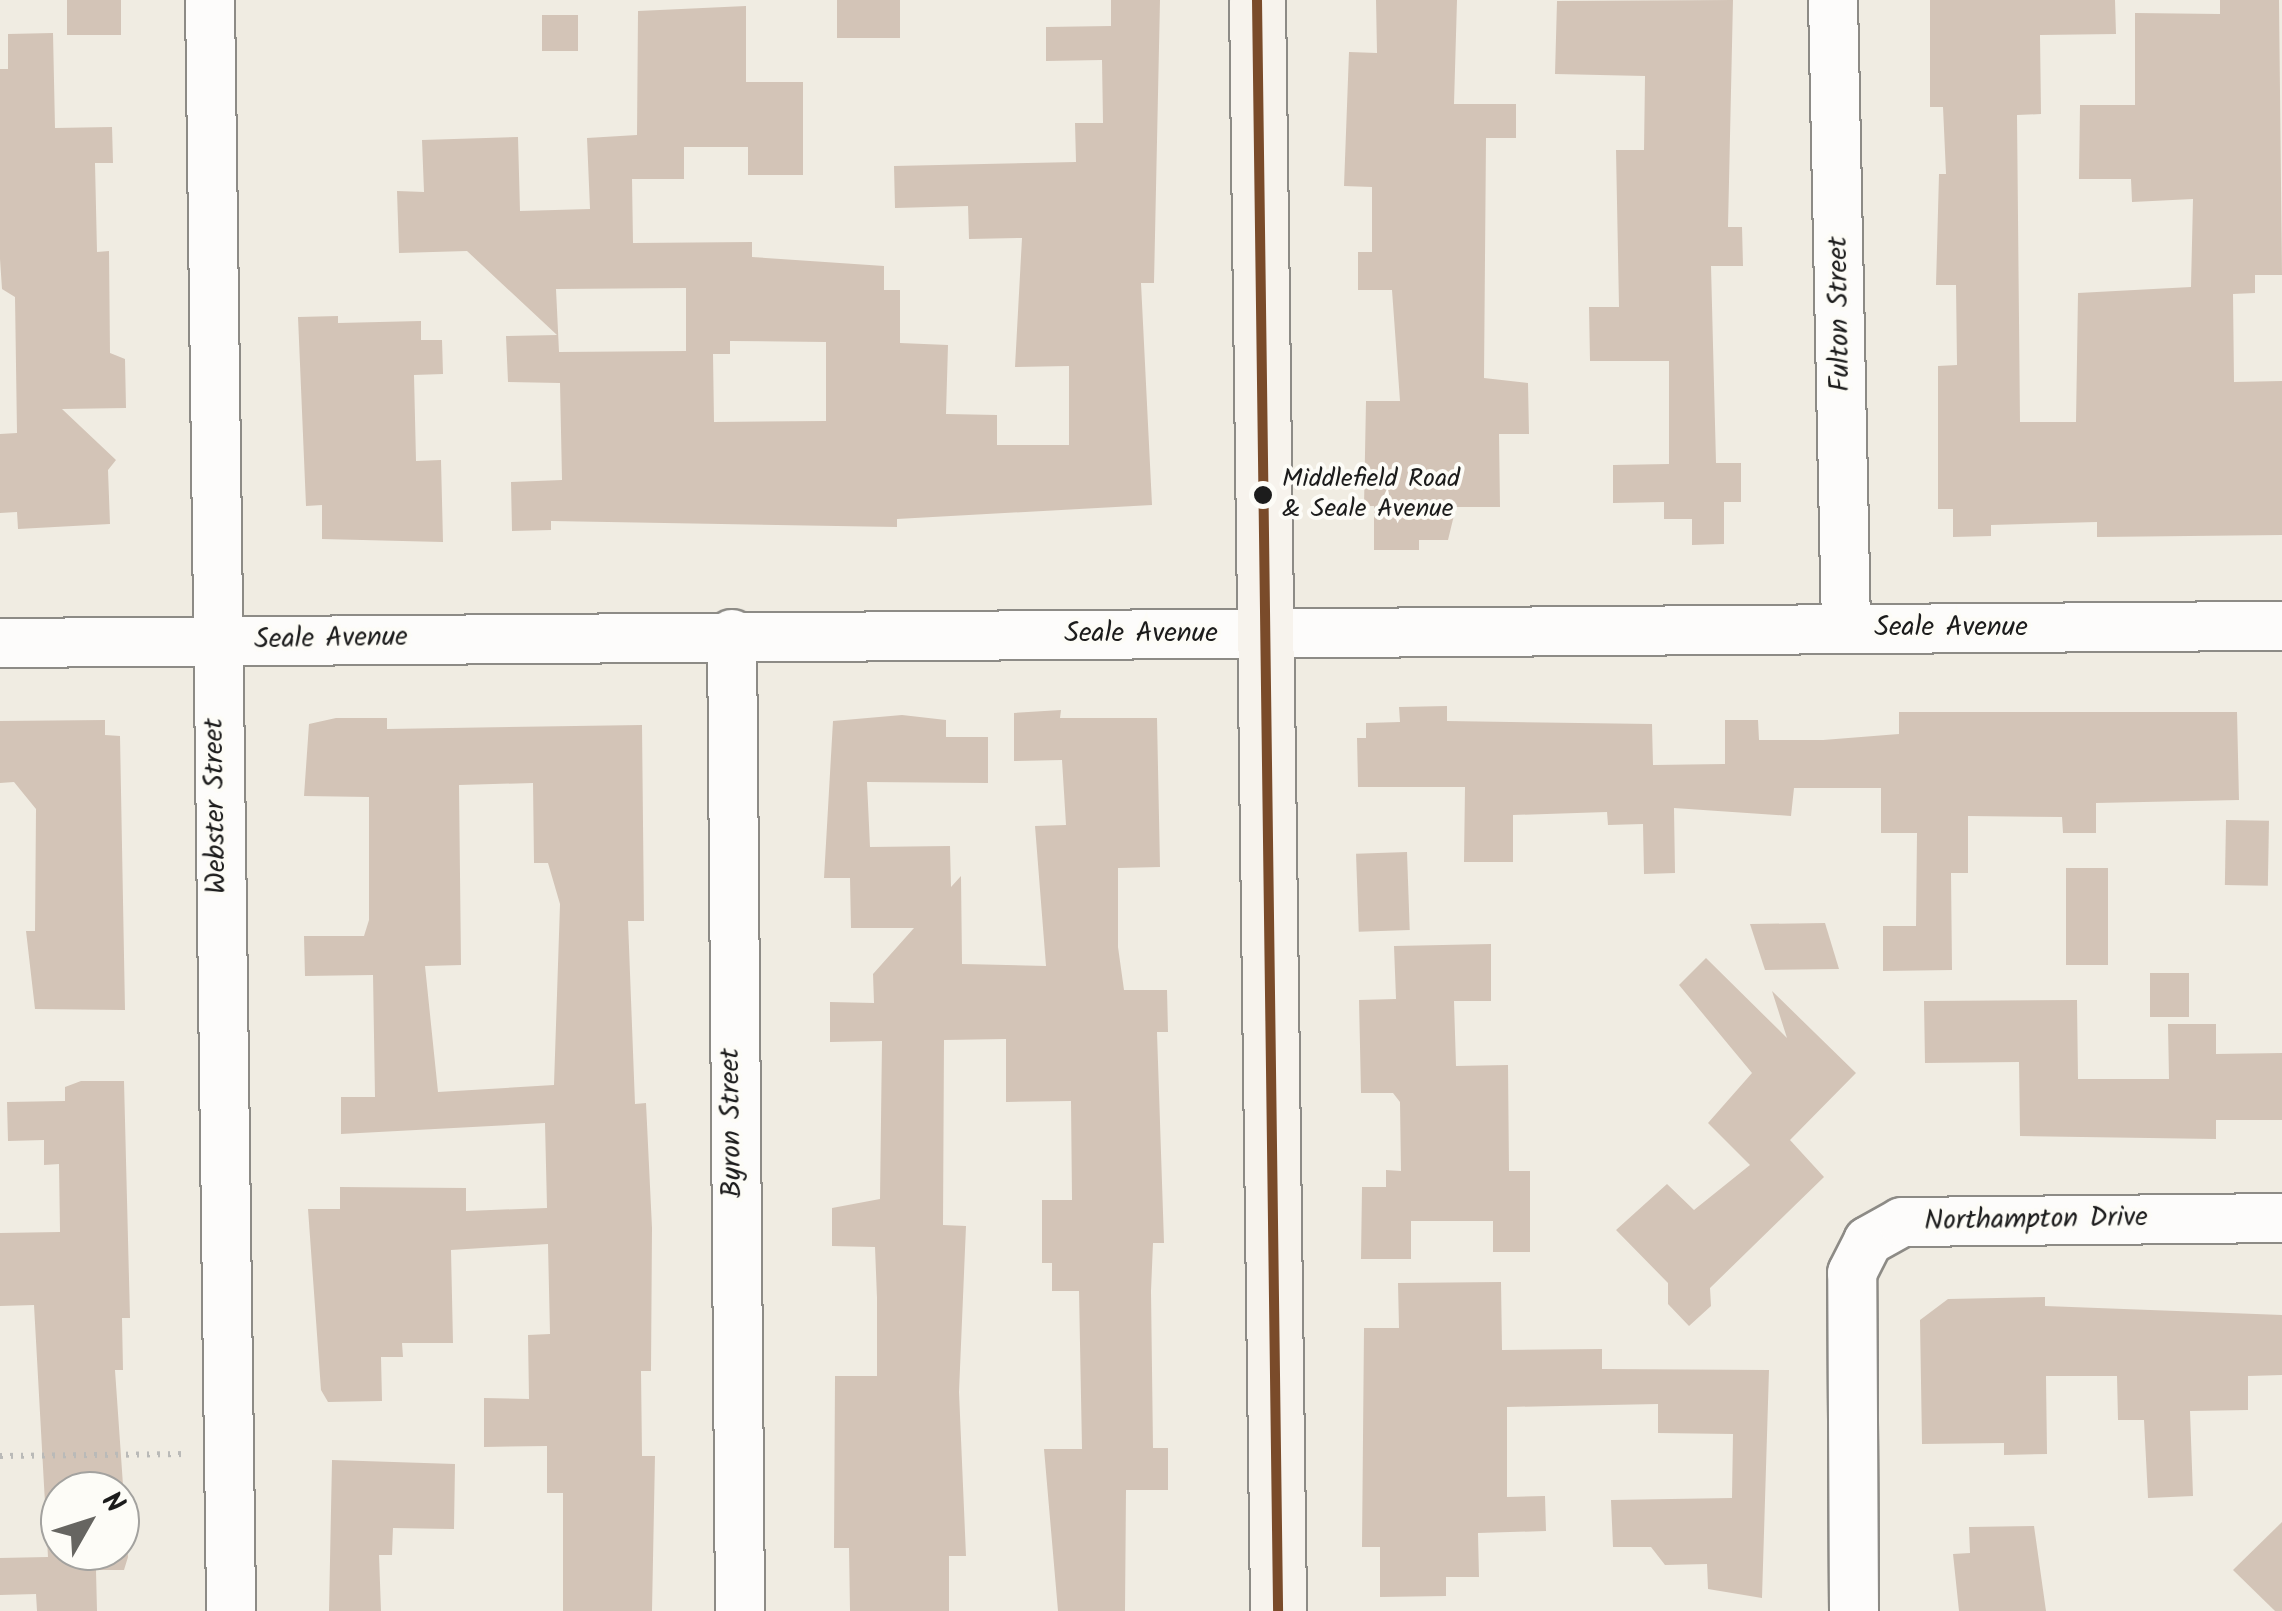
<!DOCTYPE html>
<style>
body{margin:0}
#map{position:relative;width:2282px;height:1611px;overflow:hidden;background:#f0ece2;font-family:Kalam,sans-serif}
div>[style]{position:absolute}
[style*='--x']{left:calc(var(--x)*1px);top:calc(var(--y)*1px);width:calc(var(--w)*1px);rotate:calc(var(--a)*1deg)}
.building>*{inset:0;background:#d3c4b7;transform-origin:0 0}
.path>*{height:6px;margin-top:-3px;transform-origin:0;background:repeating-linear-gradient(90deg,#babab8 0 2.5px,transparent 0 10.5px)}
.roads{filter:drop-shadow(2px 0 #8d8b86) drop-shadow(-2px 0 #8d8b86) drop-shadow(0 2px #8d8b86) drop-shadow(0 -2px #8d8b86)}
.street>*{height:48px;margin:-24px;padding:0 24px;transform-origin:24px;border-radius:24px;background:#fdfcfb}
.secondary>*{height:55px;margin:-27.5px;padding:0 27.5px;transform-origin:27.5px;border-radius:27.5px;background:#f7f3ed}
.bus-1>*{height:10px;margin:-5px;padding:0 5px;transform-origin:5px;border-radius:5px;background:#7a4b2a}
.dots>*{width:28px;height:28px;translate:-50% -50%;box-sizing:border-box;border:5px solid #fdfcf7;border-radius:50%}
span{translate:-50% -50%;white-space:nowrap;text-align:center;line-height:1.15;-webkit-text-stroke:8px #fdfcf7;paint-order:stroke}
.bus-label{font-size:26px;color:#1c1c1c}
.left{translate:0 -50%;text-align:left}
.street-label{font-size:28px;color:#1c1c1c}
.north{position:absolute;left:40px;top:1471px;width:100px;height:100px;box-sizing:border-box;background:#fdfcf7;border:2px solid #a3a29f;border-radius:50%;rotate:51deg;font-size:28px;font-weight:700;line-height:40px;text-align:center;color:#1c1c1c}
.north::after{content:'';display:block;margin:auto;width:35px;height:45px;background:#666561;clip-path:polygon(50% 0,100% 100%,50% 72%,0 100%)}
</style>
<div id="map">
<div class="building">
<div style="left:67px;top:0;width:54px;height:35px"></div>
<div style="left:837px;top:0;width:63px;height:38px"></div>
<div style="clip-path:polygon(evenodd,1111px 0,1160px 0,1154px 283px,1141px 283px,1152px 505px,897px 519px,897px 527px,551px 521px,551px 530px,512px 531px,511px 482px,562px 480px,560px 383px,508px 382px,506px 336px,557px 335px,467px 251px,399px 253px,397px 191px,424px 192px,422px 140px,518px 137px,520px 211px,590px 209px,587px 138px,637px 135px,638px 11px,746px 6px,746px 82px,803px 82px,803px 175px,748px 175px,748px 147px,684px 147px,684px 179px,632px 179px,633px 243px,752px 242px,752px 257px,884px 266px,884px 290px,900px 290px,900px 343px,948px 345px,946px 414px,997px 415px,997px 445px,1069px 445px,1069px 366px,1015px 367px,1022px 238px,969px 239px,968px 206px,895px 208px,894px 166px,1076px 162px,1075px 123px,1103px 123px,1102px 60px,1046px 61px,1046px 27px,1111px 26px,1111px 0,686px 288px,686px 351px,559px 352px,556px 289px,686px 288px,1111px 0,730px 341px,826px 342px,826px 421px,714px 422px,713px 354px,730px 354px,730px 341px)"></div>
<div style="clip-path:polygon(1376px 0,1457px 0,1454px 104px,1516px 104px,1516px 138px,1486px 138px,1484px 378px,1528px 383px,1529px 434px,1499px 434px,1500px 507px,1456px 507px,1448px 540px,1419px 540px,1419px 550px,1374px 550px,1374px 506px,1364px 506px,1366px 401px,1400px 401px,1392px 290px,1358px 290px,1358px 252px,1372px 252px,1372px 187px,1344px 186px,1349px 52px,1377px 53px)"></div>
<div style="clip-path:polygon(1733px 0,1728px 227px,1742px 227px,1743px 266px,1711px 266px,1716px 463px,1741px 463px,1741px 502px,1724px 502px,1724px 544px,1692px 545px,1692px 519px,1664px 519px,1664px 502px,1613px 503px,1613px 465px,1669px 464px,1669px 361px,1590px 361px,1589px 307px,1619px 307px,1616px 150px,1644px 150px,1645px 76px,1555px 74px,1557px 1px)"></div>
<div style="clip-path:polygon(1930px 0,2115px 0,2116px 34px,2040px 35px,2041px 114px,2017px 115px,2020px 422px,2076px 422px,2078px 293px,2191px 287px,2193px 199px,2132px 202px,2131px 179px,2079px 179px,2080px 105px,2135px 105px,2135px 13px,2220px 14px,2220px 0,2279px 0,2282px 275px,2255px 275px,2255px 293px,2233px 294px,2234px 382px,2282px 381px,2282px 535px,2097px 537px,2097px 522px,1991px 525px,1991px 536px,1953px 537px,1953px 509px,1938px 509px,1938px 366px,1957px 365px,1956px 285px,1936px 285px,1939px 174px,1946px 174px,1943px 107px,1930px 107px)"></div>
<div style="left:542px;top:15px;width:36px;height:36px"></div>
<div style="clip-path:polygon(53px 33px,55px 128px,112px 127px,113px 163px,95px 163px,97px 252px,109px 251px,110px 353px,125px 359px,126px 408px,62px 409px,116px 460px,108px 470px,110px 524px,18px 529px,17px 512px,0 513px,0 434px,17px 433px,15px 297px,2px 289px,0 259px,0 69px,8px 69px,8px 34px)"></div>
<div style="clip-path:polygon(338px 316px,338px 323px,421px 321px,421px 340px,442px 340px,443px 374px,414px 375px,416px 461px,441px 460px,443px 542px,322px 539px,322px 505px,306px 506px,298px 317px)"></div>
<div style="clip-path:polygon(1447px 706px,1447px 721px,1652px 724px,1653px 765px,1725px 764px,1725px 720px,1758px 720px,1759px 740px,1823px 740px,1899px 734px,1899px 712px,2237px 712px,2239px 800px,2096px 803px,2096px 833px,2063px 833px,2062px 817px,1968px 816px,1968px 873px,1951px 873px,1952px 970px,1883px 971px,1883px 926px,1916px 926px,1917px 833px,1881px 833px,1881px 788px,1794px 788px,1791px 816px,1674px 808px,1675px 873px,1644px 874px,1643px 824px,1608px 825px,1607px 812px,1513px 815px,1513px 862px,1464px 862px,1465px 787px,1358px 787px,1357px 738px,1366px 738px,1366px 723px,1400px 722px,1399px 707px)"></div>
<div style="clip-path:polygon(1061px 710px,1060px 718px,1157px 718px,1160px 867px,1118px 868px,1118px 947px,1124px 990px,1167px 990px,1168px 1032px,1157px 1032px,1164px 1243px,1153px 1243px,1151px 1291px,1153px 1448px,1168px 1448px,1168px 1490px,1126px 1490px,1125px 1611px,1058px 1611px,1044px 1449px,1082px 1449px,1079px 1291px,1052px 1291px,1052px 1263px,1042px 1263px,1042px 1200px,1072px 1200px,1071px 1101px,1006px 1102px,1006px 1039px,944px 1040px,943px 1225px,966px 1226px,959px 1392px,966px 1556px,949px 1556px,949px 1611px,850px 1611px,849px 1548px,834px 1548px,835px 1376px,877px 1376px,877px 1298px,875px 1247px,832px 1246px,832px 1208px,880px 1199px,882px 1041px,830px 1042px,830px 1002px,874px 1003px,873px 974px,914px 928px,851px 928px,850px 878px,824px 878px,833px 721px,902px 715px,946px 720px,946px 737px,988px 737px,988px 783px,867px 782px,870px 847px,950px 846px,951px 887px,961px 876px,962px 964px,1046px 966px,1035px 826px,1066px 825px,1062px 760px,1014px 761px,1014px 713px)"></div>
<div style="clip-path:polygon(evenodd,336px 718px,387px 718px,387px 729px,642px 725px,644px 921px,628px 921px,635px 1104px,646px 1103px,652px 1228px,651px 1371px,641px 1371px,642px 1456px,655px 1456px,652px 1611px,563px 1611px,563px 1493px,547px 1493px,547px 1446px,484px 1447px,484px 1398px,529px 1399px,528px 1335px,550px 1334px,548px 1244px,451px 1250px,453px 1343px,402px 1343px,403px 1357px,381px 1357px,382px 1401px,328px 1402px,321px 1390px,308px 1209px,340px 1209px,340px 1187px,466px 1188px,466px 1211px,547px 1208px,545px 1123px,341px 1134px,341px 1097px,375px 1097px,373px 975px,305px 976px,304px 936px,364px 936px,369px 920px,369px 797px,304px 796px,309px 724px,336px 718px,533px 783px,534px 863px,548px 863px,560px 904px,554px 1085px,438px 1092px,425px 966px,461px 965px,459px 785px,533px 783px)"></div>
<div style="clip-path:polygon(105px 720px,105px 735px,120px 736px,125px 1010px,35px 1009px,26px 931px,35px 931px,36px 809px,14px 782px,0 783px,0 721px)"></div>
<div style="left:2226px;top:820px;width:43px;height:65px;rotate:1deg"></div>
<div style="left:1407px;top:852px;width:78px;height:51px;rotate:88deg"></div>
<div style="left:2066px;top:868px;width:42px;height:97px"></div>
<div style="clip-path:polygon(1825px 923px,1839px 969px,1765px 970px,1750px 924px)"></div>
<div style="clip-path:polygon(1491px 944px,1491px 1001px,1454px 1001px,1456px 1066px,1508px 1065px,1509px 1171px,1530px 1171px,1530px 1252px,1493px 1252px,1493px 1221px,1411px 1221px,1411px 1259px,1361px 1259px,1362px 1187px,1386px 1187px,1386px 1170px,1401px 1171px,1400px 1102px,1393px 1093px,1361px 1093px,1359px 1000px,1396px 999px,1394px 946px)"></div>
<div style="clip-path:polygon(1706px 958px,1787px 1038px,1772px 991px,1856px 1073px,1790px 1140px,1824px 1177px,1710px 1288px,1711px 1306px,1689px 1326px,1668px 1304px,1668px 1283px,1616px 1230px,1667px 1184px,1694px 1210px,1750px 1165px,1708px 1123px,1752px 1073px,1679px 985px)"></div>
<div style="left:2150px;top:973px;width:39px;height:44px"></div>
<div style="clip-path:polygon(2077px 1000px,2078px 1079px,2169px 1079px,2168px 1024px,2216px 1024px,2216px 1054px,2282px 1053px,2282px 1120px,2216px 1120px,2216px 1139px,2020px 1136px,2019px 1062px,1925px 1063px,1924px 1001px)"></div>
<div style="clip-path:polygon(evenodd,81px 1081px,124px 1081px,130px 1318px,122px 1318px,123px 1370px,115px 1370px,128px 1557px,124px 1570px,96px 1570px,97px 1611px,37px 1611px,36px 1594px,0 1595px,0 1558px,48px 1557px,34px 1305px,0 1306px,0 1233px,60px 1232px,59px 1164px,44px 1165px,44px 1140px,8px 1141px,7px 1102px,65px 1101px,65px 1087px,81px 1081px,60px 1491px,120px 1491px,120px 1551px,60px 1551px,60px 1491px)"></div>
<div style="clip-path:polygon(1501px 1282px,1502px 1350px,1602px 1349px,1602px 1369px,1769px 1370px,1762px 1598px,1708px 1589px,1707px 1564px,1665px 1565px,1651px 1547px,1613px 1547px,1611px 1500px,1732px 1498px,1733px 1434px,1658px 1433px,1658px 1404px,1507px 1407px,1507px 1497px,1545px 1496px,1546px 1531px,1478px 1533px,1479px 1577px,1446px 1577px,1446px 1596px,1380px 1597px,1380px 1547px,1362px 1547px,1364px 1328px,1399px 1328px,1398px 1283px)"></div>
<div style="clip-path:polygon(2045px 1297px,2045px 1306px,2282px 1315px,2282px 1375px,2248px 1376px,2248px 1410px,2190px 1411px,2193px 1496px,2148px 1498px,2144px 1420px,2118px 1420px,2117px 1376px,2046px 1376px,2047px 1454px,2004px 1455px,2004px 1443px,1922px 1444px,1920px 1320px,1948px 1299px)"></div>
<div style="clip-path:polygon(332px 1460px,455px 1464px,454px 1529px,393px 1528px,392px 1555px,379px 1555px,381px 1611px,329px 1611px)"></div>
<div style="clip-path:polygon(2282px 1522px,2282px 1611px,2275px 1611px,2233px 1570px)"></div>
<div style="clip-path:polygon(2034px 1526px,2046px 1611px,1959px 1611px,1953px 1554px,1970px 1553px,1969px 1527px)"></div>
</div>
<div class="path">
<div style="--x:0;--y:1456;--w:188;--a:-0.6"></div>
</div>
<div class="roads">
<div class="street">
<div style="--x:210;--y:0;--w:1611;--a:89.25"></div>
<div style="--x:1833;--y:0;--w:628;--a:88.81"></div>
<div style="--x:732;--y:634;--w:977;--a:89.53"></div>
<div style="--x:0;--y:643;--w:2282;--a:-0.43"></div>
<div style="--x:1854;--y:1611;--w:338;--a:-90.3"></div>
<div style="--x:1852;--y:1273;--w:36;--a:-63"></div>
<div style="--x:1868;--y:1241;--w:39;--a:-29"></div>
<div style="--x:1902;--y:1222;--w:380;--a:-0.6"></div>
</div>
<div class="secondary">
<div style="--x:1257;--y:0;--w:1611;--a:89.25"></div>
</div>
</div>
<div class="bus-1">
<div style="--x:1257;--y:0;--w:1611;--a:89.25"></div>
</div>
<div class="dots">
<div style="left:1263px;top:495px;background:#1c1c1c"></div>
</div>
<div class="bus-label">
<span class="left" style="left:1282px;top:495px">Middlefield Road<br>&amp; Seale Avenue</span>
</div>
<div class="street-label">
<span style="left:1840px;top:314px;rotate:-91deg">Fulton Street</span>
<span style="left:1951px;top:628px">Seale Avenue</span>
<span style="left:1141px;top:634px">Seale Avenue</span>
<span style="left:331px;top:639px;rotate:-1deg">Seale Avenue</span>
<span style="left:216px;top:806px;rotate:-91deg">Webster Street</span>
<span style="left:732px;top:1123px;rotate:-91deg">Byron Street</span>
<span style="left:2036px;top:1220px;rotate:-1deg">Northampton Drive</span>
</div>
<div class="north">N</div>
</div>
